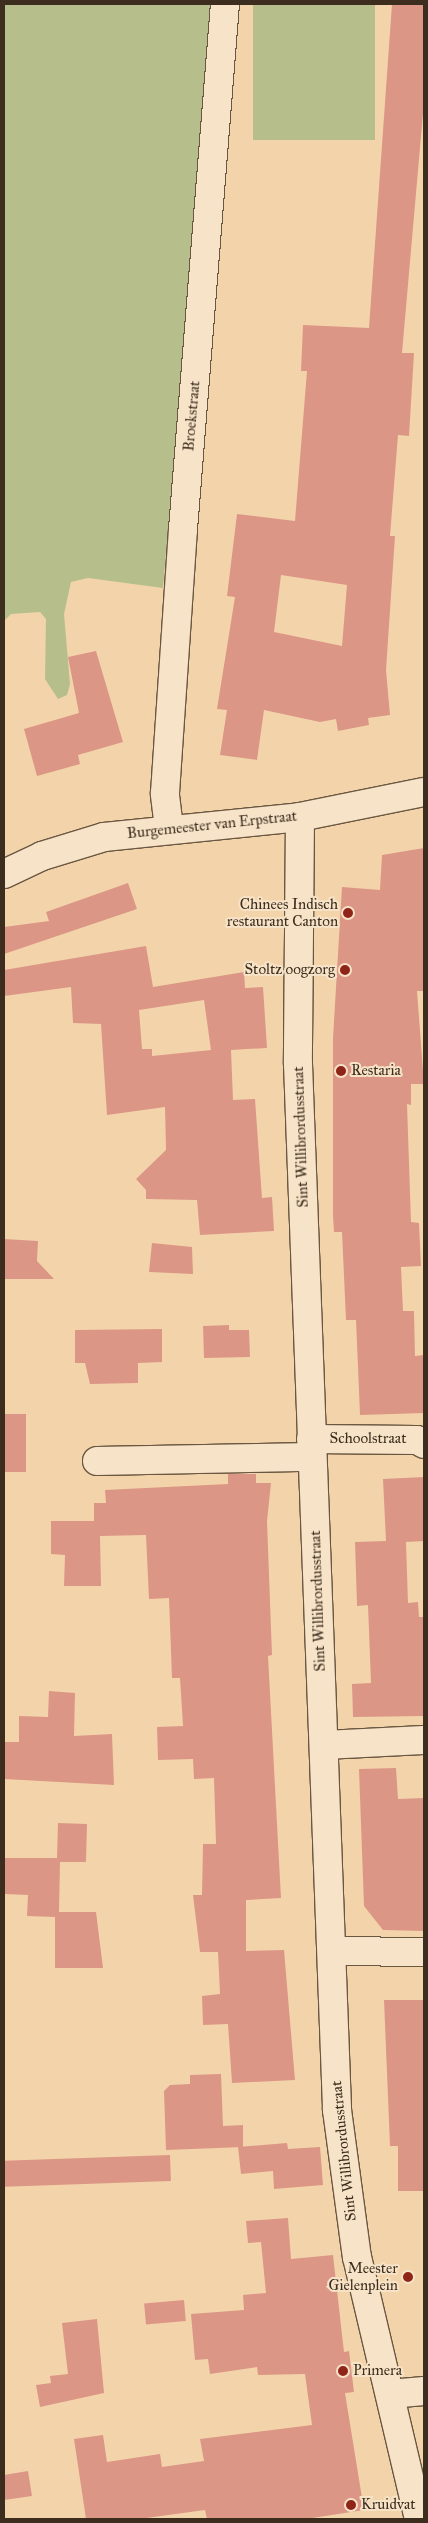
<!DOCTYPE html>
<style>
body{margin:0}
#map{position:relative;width:428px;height:2523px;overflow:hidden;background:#f3d4aa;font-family:"IM FELL Great Primer",serif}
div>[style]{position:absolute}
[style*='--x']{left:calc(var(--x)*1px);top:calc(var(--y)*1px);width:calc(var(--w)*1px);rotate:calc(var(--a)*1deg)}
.green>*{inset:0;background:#b6be8c;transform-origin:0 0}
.building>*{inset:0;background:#dc9686;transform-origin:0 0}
.roads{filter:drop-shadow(1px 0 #6a5741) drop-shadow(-1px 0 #6a5741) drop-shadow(0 1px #6a5741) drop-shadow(0 -1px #6a5741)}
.minor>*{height:28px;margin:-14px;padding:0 14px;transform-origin:14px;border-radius:14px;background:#f7e3c8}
.tertiary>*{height:28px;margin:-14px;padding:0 14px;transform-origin:14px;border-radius:14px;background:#f7e3c8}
.dots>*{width:14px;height:14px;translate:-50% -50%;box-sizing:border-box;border:2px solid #f7e3c8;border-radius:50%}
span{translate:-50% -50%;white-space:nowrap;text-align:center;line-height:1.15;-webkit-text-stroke:4px #f7e3c8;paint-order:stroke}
.street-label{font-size:15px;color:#3d2d1e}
.poi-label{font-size:15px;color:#3d2d1e}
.right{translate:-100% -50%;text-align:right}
.left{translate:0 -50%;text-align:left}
.frame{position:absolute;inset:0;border:5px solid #3d2d1e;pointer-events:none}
</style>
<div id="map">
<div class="green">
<div style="clip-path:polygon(4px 4px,212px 4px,163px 588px,88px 578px,71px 582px,64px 614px,70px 684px,67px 695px,58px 699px,45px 679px,46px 619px,40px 612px,11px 614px,4px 621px)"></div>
<div style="left:253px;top:4px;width:122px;height:136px"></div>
</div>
<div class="building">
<div style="clip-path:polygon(evenodd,392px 4px,424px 4px,424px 102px,402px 353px,414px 353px,409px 436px,398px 435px,390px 536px,395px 536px,386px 670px,390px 715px,368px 718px,369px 725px,338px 731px,336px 719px,320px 722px,264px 710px,257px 760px,220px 755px,227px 710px,217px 709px,235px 597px,227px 596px,237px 514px,295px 521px,307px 371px,301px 371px,303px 325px,369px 328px,392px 4px,281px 575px,347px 585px,342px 646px,274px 632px,281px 575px)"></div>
<div style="clip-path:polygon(96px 651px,123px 742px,78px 755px,80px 764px,37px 776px,24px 729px,79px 713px,68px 657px)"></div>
<div style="clip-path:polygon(424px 848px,424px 991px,417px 991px,424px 1084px,411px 1084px,411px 1105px,407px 1104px,411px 1222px,419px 1223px,421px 1266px,401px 1267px,403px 1311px,414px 1311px,415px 1356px,424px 1355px,424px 1413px,360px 1415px,356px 1320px,346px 1320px,342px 1232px,334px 1232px,333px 1216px,333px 1038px,342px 887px,380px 890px,382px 855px)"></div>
<div style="clip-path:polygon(128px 883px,137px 909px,4px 954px,4px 927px,49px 921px,46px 912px)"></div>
<div style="clip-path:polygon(evenodd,146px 946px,153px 987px,244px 972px,245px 988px,263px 987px,267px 1048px,231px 1050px,233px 1100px,255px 1099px,262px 1198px,272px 1197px,274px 1231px,200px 1235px,197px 1200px,146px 1199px,146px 1190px,136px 1179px,166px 1150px,165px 1107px,107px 1115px,101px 1024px,73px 1023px,71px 987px,4px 996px,4px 970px,146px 946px,204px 1000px,211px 1050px,152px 1056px,152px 1049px,142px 1049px,139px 1010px,204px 1000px)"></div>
<div style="clip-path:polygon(4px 1239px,38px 1241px,37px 1261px,54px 1279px,4px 1279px)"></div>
<div style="clip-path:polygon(152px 1243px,192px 1247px,193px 1274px,149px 1272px)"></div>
<div style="clip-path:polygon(229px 1325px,229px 1330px,249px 1330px,250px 1357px,204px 1358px,203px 1326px)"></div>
<div style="clip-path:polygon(162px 1329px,162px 1362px,138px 1363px,138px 1383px,90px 1384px,85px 1363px,75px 1363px,75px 1330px)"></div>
<div style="left:4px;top:1414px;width:22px;height:58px"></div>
<div style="clip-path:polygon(228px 1474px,256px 1474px,256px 1483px,271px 1483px,267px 1521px,272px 1655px,268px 1656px,281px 1898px,246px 1900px,246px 1951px,284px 1950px,295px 2080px,232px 2083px,228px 2024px,203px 2025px,202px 1996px,220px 1994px,218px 1952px,200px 1952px,193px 1895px,202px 1895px,203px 1844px,216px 1844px,214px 1778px,194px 1779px,193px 1759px,158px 1760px,157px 1727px,183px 1726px,180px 1678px,172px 1678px,169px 1598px,149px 1599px,146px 1535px,100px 1536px,101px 1586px,64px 1586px,65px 1555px,51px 1554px,51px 1521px,94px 1521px,94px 1503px,106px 1503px,105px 1490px,228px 1484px)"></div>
<div style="clip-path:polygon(424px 1477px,424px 1541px,406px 1542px,408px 1603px,418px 1602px,419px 1617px,424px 1617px,424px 1716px,353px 1717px,352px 1684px,371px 1683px,368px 1605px,357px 1606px,355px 1542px,386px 1541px,383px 1479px)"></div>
<div style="clip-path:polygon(49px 1691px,75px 1693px,74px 1736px,112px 1734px,114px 1785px,4px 1779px,4px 1742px,19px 1742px,19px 1716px,48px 1717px)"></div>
<div style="clip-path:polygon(396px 1768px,398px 1799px,424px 1798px,424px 1931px,383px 1930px,364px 1906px,359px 1769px)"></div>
<div style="clip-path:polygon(58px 1823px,87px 1824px,86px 1862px,60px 1862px,59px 1912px,96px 1912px,103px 1968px,55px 1968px,55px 1917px,27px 1916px,28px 1895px,4px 1894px,4px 1858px,57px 1858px)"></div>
<div style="clip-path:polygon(384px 2000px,424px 2000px,424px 2191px,398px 2191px,398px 2146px,390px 2146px)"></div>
<div style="clip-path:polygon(221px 2074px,223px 2126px,243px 2125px,243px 2147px,166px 2150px,164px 2091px,170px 2085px,190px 2084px,190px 2075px)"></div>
<div style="clip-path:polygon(287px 2143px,288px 2149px,320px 2147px,323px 2185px,274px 2189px,273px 2171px,241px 2174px,238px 2147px)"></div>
<div style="left:170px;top:2155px;width:26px;height:166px;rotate:88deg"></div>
<div style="clip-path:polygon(288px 2218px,291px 2259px,333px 2255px,344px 2352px,349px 2351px,354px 2392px,345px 2393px,364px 2510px,306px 2519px,207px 2519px,205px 2510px,139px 2519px,86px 2519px,74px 2439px,103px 2435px,107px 2462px,160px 2454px,162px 2467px,204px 2461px,200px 2439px,312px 2425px,305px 2374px,258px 2375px,257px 2367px,210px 2374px,208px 2359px,195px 2360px,191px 2314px,244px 2310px,243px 2295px,266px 2293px,261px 2242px,248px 2243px,246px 2221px)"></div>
<div style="left:184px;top:2300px;width:21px;height:40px;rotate:85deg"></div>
<div style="clip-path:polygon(97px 2319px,104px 2393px,40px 2407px,36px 2385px,51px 2383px,50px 2376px,68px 2374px,62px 2323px)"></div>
<div style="clip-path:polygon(28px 2471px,32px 2496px,4px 2500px,4px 2475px)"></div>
</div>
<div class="roads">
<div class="minor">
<div style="--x:300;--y:817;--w:247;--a:90.5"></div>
<div style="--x:298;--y:1064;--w:1047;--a:87.86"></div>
<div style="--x:337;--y:2110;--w:148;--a:82.3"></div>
<div style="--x:357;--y:2257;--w:269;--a:76.7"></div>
<div style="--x:169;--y:828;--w:35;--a:-97"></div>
<div style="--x:165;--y:793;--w:265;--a:-86.1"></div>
<div style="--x:183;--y:529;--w:527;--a:-85.43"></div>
<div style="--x:311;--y:1439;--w:106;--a:0.5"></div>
<div style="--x:417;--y:1440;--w:8;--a:30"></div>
<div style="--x:97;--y:1461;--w:215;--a:-1.1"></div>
<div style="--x:324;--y:1745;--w:100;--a:-2.9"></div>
<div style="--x:332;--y:1951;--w:92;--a:0.6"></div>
<div style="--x:390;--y:2394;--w:34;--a:-5"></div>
</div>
<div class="tertiary">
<div style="--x:4;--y:874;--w:42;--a:-25.3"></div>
<div style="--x:42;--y:856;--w:65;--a:-17"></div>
<div style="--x:104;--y:837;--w:197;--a:-5.8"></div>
<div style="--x:300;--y:817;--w:126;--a:-11.4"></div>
</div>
</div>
<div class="dots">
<div style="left:348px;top:913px;background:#8f2418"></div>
<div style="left:345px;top:970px;background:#8f2418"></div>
<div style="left:341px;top:1071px;background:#8f2418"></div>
<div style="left:408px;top:2277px;background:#8f2418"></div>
<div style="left:343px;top:2371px;background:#8f2418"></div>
<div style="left:351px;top:2505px;background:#8f2418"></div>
</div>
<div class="street-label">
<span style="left:192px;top:416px;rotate:-85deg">Broekstraat</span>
<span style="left:212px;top:825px;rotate:-6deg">Burgemeester van Erpstraat</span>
<span style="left:301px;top:1137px;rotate:-92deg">Sint Willibrordusstraat</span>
<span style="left:368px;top:1439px">Schoolstraat</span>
<span style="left:318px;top:1601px;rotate:-92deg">Sint Willibrordusstraat</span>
<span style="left:344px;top:2151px;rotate:-96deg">Sint Willibrordusstraat</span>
</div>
<div class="poi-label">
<span class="right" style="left:338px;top:913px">Chinees Indisch<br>restaurant Canton</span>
<span class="right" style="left:335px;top:970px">Stoltz oogzorg</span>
<span class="left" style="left:351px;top:1071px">Restaria</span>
<span class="right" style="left:398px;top:2277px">Meester<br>Gielenplein</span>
<span class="left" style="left:353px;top:2371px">Primera</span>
<span class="left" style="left:361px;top:2505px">Kruidvat</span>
</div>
<div class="frame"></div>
</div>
